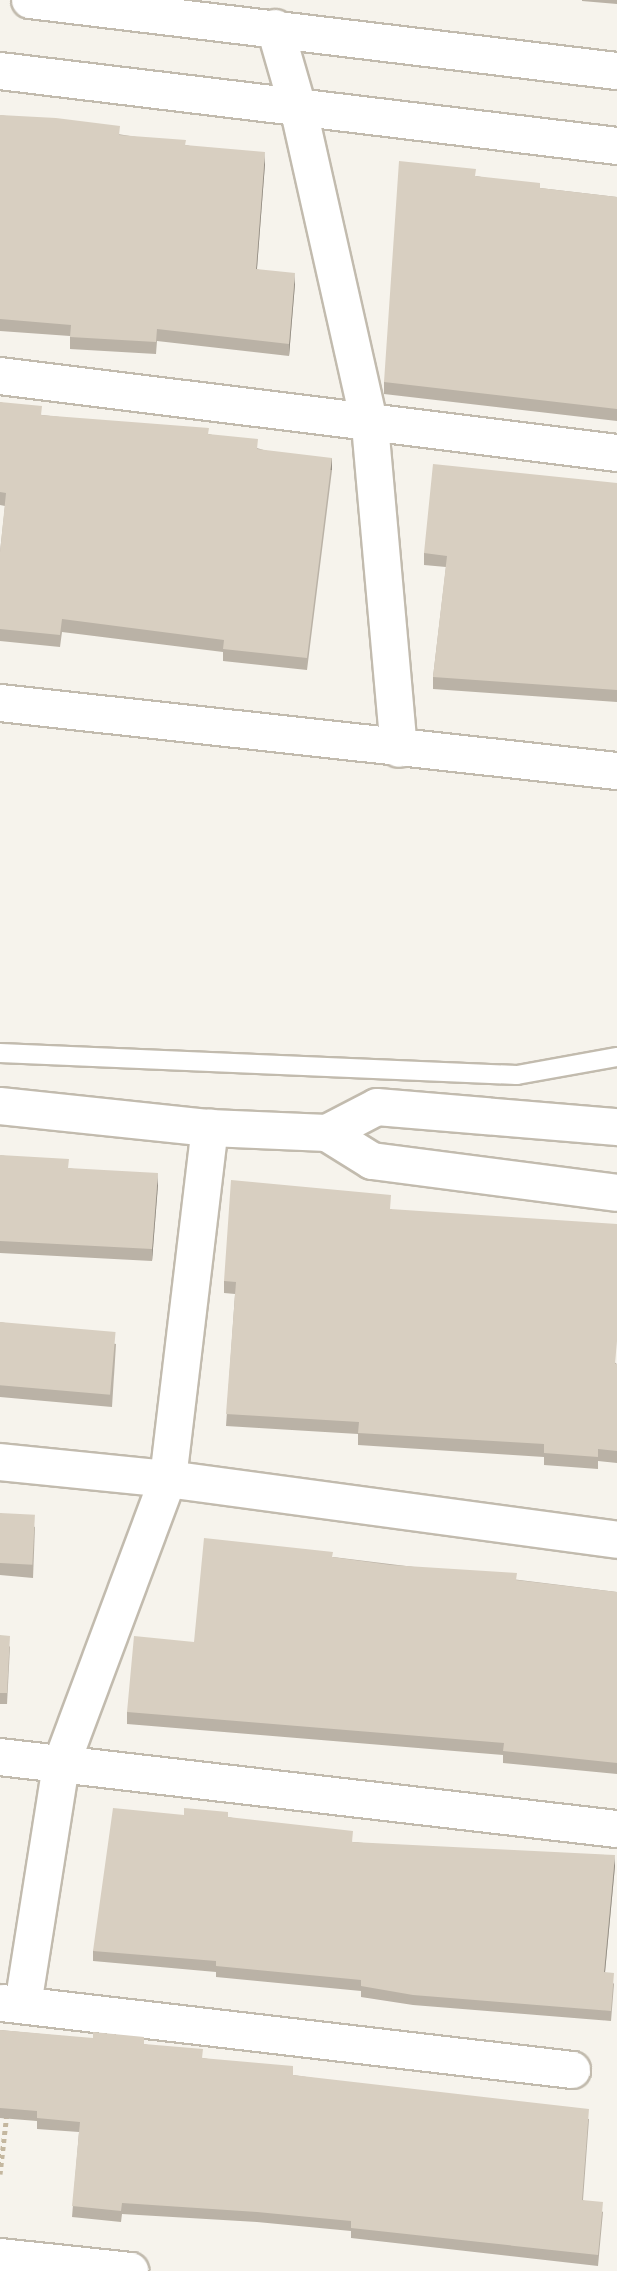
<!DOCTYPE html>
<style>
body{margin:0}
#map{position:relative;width:617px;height:2271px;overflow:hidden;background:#f6f3ec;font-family:Commissioner,sans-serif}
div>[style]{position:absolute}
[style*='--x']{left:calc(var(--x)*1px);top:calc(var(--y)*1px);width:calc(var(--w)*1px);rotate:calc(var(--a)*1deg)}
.path>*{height:5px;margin-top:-2.5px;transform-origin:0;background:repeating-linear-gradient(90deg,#c4b79f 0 4px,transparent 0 8px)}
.roads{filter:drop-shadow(2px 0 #c2bbae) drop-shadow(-2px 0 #c2bbae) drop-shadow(0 2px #c2bbae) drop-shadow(0 -2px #c2bbae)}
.lane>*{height:18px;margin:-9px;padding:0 9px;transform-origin:9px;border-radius:9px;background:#fff}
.street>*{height:36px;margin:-18px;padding:0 18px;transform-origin:18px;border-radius:18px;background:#fff}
.wall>*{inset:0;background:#bab2a6}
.shaded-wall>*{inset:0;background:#979187;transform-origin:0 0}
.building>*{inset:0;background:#d8cfc1;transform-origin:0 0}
span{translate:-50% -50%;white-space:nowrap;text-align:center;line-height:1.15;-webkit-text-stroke:6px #fff;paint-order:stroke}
</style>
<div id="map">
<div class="path">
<div style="--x:0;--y:2174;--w:61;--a:-83.5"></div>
</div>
<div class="roads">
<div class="lane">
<div style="--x:0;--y:1053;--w:517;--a:2.44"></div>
<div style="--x:517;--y:1075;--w:102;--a:-10.2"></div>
</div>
<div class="street">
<div style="--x:30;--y:0;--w:591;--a:6.9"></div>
<div style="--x:275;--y:28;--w:86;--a:73.9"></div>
<div style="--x:299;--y:111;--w:322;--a:77.3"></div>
<div style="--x:370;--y:425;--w:325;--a:84.9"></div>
<div style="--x:0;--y:71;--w:622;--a:6.93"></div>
<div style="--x:0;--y:376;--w:622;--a:7.11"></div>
<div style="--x:0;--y:703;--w:621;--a:6.29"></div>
<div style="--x:0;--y:1106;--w:211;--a:6"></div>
<div style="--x:210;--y:1128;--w:117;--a:2.4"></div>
<div style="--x:327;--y:1133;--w:56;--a:-27.5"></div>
<div style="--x:377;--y:1107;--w:241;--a:4.8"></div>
<div style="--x:327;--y:1133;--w:53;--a:31.9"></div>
<div style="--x:372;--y:1161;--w:247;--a:7.4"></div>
<div style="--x:0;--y:1462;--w:169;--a:5.8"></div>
<div style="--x:168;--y:1479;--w:453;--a:7.7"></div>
<div style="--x:0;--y:1757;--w:621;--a:6.66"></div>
<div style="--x:2;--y:2003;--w:574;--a:6.7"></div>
<div style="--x:23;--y:2005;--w:243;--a:-81"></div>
<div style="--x:61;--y:1765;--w:305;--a:-69.5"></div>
<div style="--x:168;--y:1479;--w:354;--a:-83.2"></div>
<div style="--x:0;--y:2257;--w:131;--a:6.1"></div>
</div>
</div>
<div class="wall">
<div style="clip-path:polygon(582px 0,617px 0,617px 4px,582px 1px)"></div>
<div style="clip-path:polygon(0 115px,186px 145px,265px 164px,257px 269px,295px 284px,289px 356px,157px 341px,156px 354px,70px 349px,70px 336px,0 331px)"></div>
<div style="clip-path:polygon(476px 176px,540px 188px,617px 197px,617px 421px,384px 394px,384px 382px)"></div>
<div style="clip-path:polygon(0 402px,42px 415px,209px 434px,332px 470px,307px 670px,223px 661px,223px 652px,62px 632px,60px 647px,0 641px,0 552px,5px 506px,0 505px)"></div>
<div style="clip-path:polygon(617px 483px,617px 702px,433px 689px,433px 677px,446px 567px,424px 565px,424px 553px)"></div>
<div style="clip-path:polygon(0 1155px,158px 1185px,152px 1261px,0 1253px)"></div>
<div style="clip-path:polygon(391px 1209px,617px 1364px,617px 1463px,598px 1461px,598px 1469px,544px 1465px,544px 1457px,358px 1445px,358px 1434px,226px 1426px,235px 1294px,224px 1293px,224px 1281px)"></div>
<div style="clip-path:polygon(0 1322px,116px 1344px,112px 1407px,0 1397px)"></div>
<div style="clip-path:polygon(0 1513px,35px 1527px,33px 1578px,0 1575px)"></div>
<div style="clip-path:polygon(333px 1557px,617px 1592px,617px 1774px,503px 1763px,503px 1755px,127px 1724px,127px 1712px,194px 1642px)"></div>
<div style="clip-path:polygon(0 1635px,10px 1647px,7px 1704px,0 1704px)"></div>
<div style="clip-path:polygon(184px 1815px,228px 1817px,353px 1842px,615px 1866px,605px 1972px,614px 1984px,611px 2021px,413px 2005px,361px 1997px,361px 1991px,216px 1977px,216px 1972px,93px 1961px,93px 1951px)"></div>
<div style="clip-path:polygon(0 2030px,144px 2044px,203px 2058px,293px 2075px,589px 2119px,583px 2200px,603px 2212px,598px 2266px,351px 2238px,351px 2231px,257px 2222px,122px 2214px,121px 2222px,72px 2217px,79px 2132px,37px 2129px,37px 2121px,0 2118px)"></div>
</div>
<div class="shaded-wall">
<div style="clip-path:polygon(265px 152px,265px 164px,256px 281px,256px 269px)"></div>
<div style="clip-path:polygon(295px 273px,295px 284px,289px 356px,289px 344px)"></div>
<div style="left:332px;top:458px;width:12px;height:202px;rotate:90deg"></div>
<div style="clip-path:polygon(158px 1173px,158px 1185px,152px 1261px,152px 1249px)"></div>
<div style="clip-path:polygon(615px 1855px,615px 1866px,604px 1983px,604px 1972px)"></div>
</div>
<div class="building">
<div style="clip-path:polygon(0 115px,56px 118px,120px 126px,119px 135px,186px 140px,185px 145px,265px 152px,256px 269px,295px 273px,289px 344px,157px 329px,156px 342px,70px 337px,71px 325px,0 319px)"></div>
<div style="clip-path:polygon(399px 161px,476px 169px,475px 176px,540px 183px,540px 188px,617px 197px,617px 409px,384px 382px)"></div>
<div style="clip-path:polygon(0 402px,42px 406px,41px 415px,209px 428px,208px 434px,258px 439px,257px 449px,332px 458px,307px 658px,223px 649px,224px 640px,62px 619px,60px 635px,0 629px,0 552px,6px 493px,0 492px)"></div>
<div style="clip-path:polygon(433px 464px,617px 483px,617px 690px,433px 677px,447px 556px,424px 553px)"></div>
<div style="clip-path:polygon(0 1155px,69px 1159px,68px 1168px,158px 1173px,152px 1249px,0 1241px)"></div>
<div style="clip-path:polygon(231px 1180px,391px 1195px,390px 1209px,617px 1224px,617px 1341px,615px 1364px,617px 1364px,617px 1451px,598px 1449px,598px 1457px,544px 1453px,544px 1444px,358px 1433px,359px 1422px,226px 1414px,236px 1282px,224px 1281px)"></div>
<div style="left:0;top:1322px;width:116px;height:63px;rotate:5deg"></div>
<div style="left:0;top:1513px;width:35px;height:50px;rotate:3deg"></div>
<div style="clip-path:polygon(204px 1538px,333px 1552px,332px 1557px,391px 1565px,517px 1573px,516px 1580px,617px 1592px,617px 1763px,503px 1751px,504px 1743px,127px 1712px,134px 1636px,194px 1642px)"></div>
<div style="clip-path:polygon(0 1635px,10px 1636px,7px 1693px,0 1693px)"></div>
<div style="clip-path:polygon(113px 1808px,184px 1815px,184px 1808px,228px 1812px,228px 1817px,353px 1831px,352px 1842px,615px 1855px,604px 1972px,614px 1973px,611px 2011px,413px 1995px,361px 1986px,361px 1980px,216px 1966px,216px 1961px,93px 1951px)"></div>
<div style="clip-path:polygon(0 2030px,93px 2038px,93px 2032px,144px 2037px,144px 2044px,203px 2049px,202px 2058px,293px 2066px,293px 2075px,589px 2109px,582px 2200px,603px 2202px,598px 2255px,351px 2228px,351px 2221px,257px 2212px,122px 2203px,121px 2211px,72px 2206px,80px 2122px,37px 2118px,37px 2111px,0 2108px)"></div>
</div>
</div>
